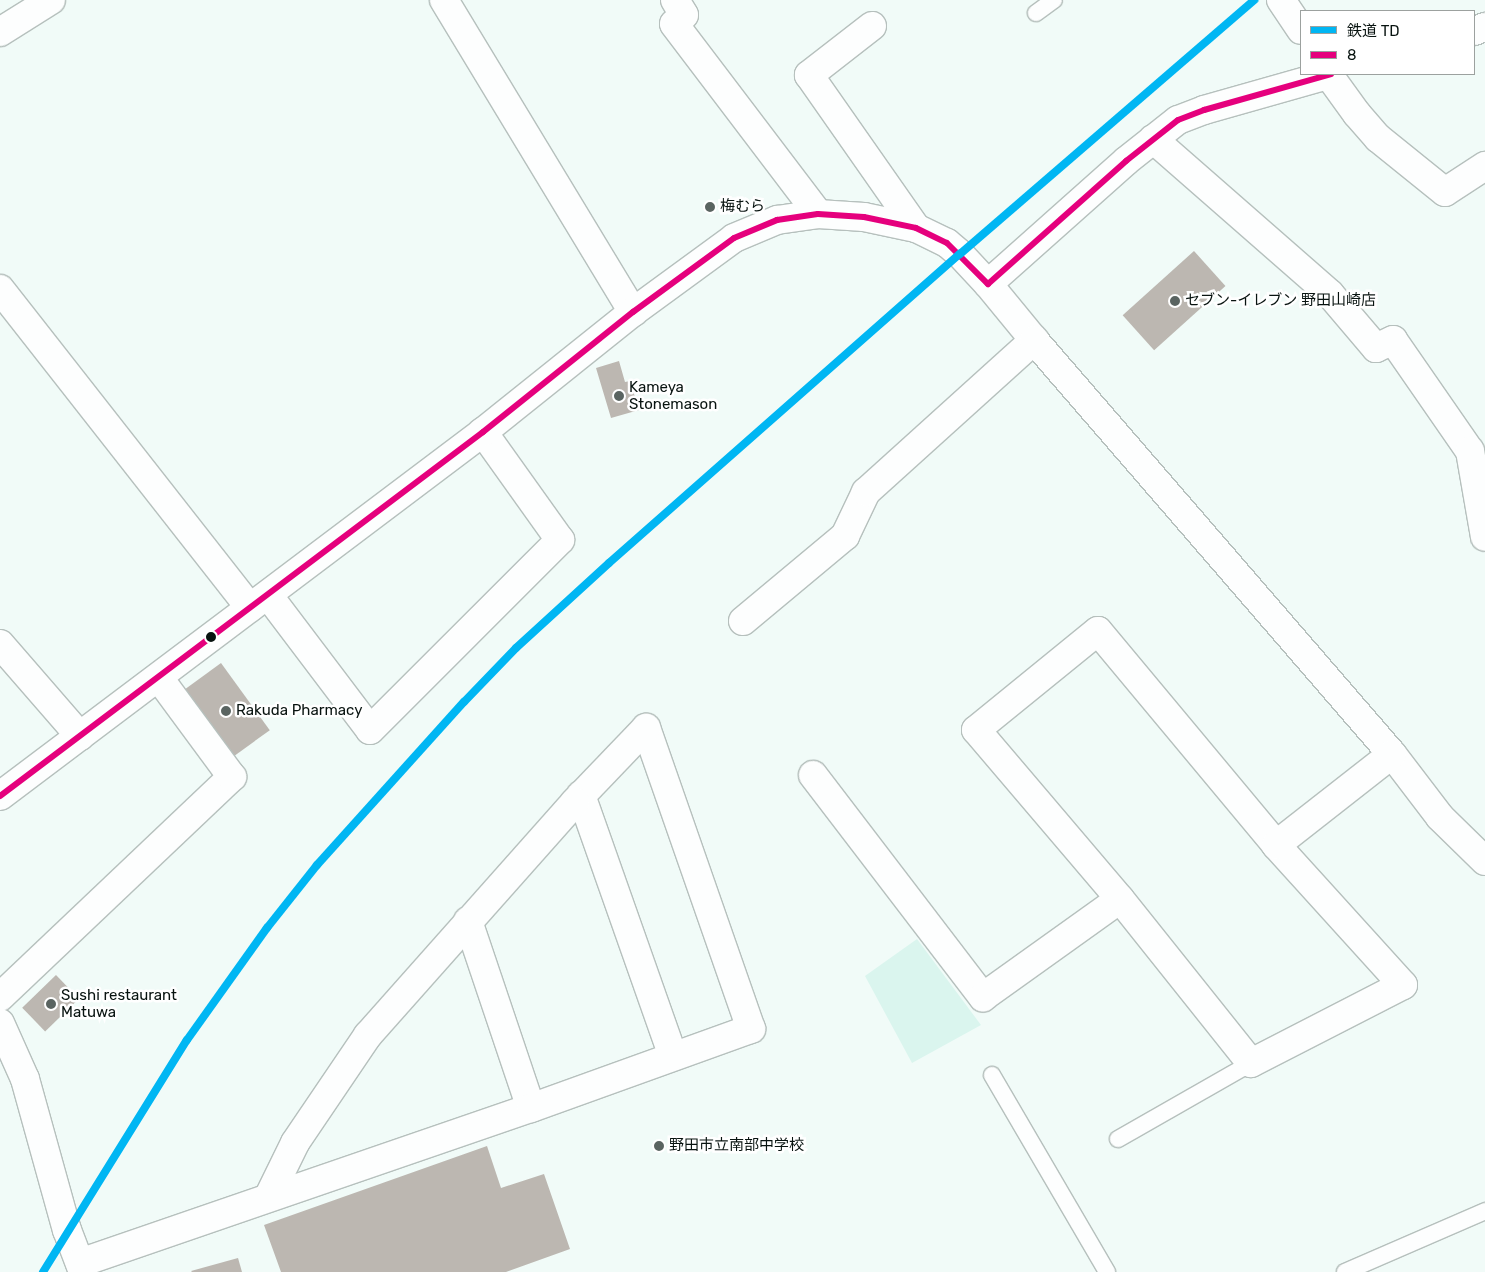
<!DOCTYPE html>
<meta charset="utf-8">
<style>
body{margin:0}
#map{position:relative;width:1485px;height:1272px;overflow:hidden;background:#f1fbf8;font-family:Rubik,"Noto Sans JP",sans-serif}
div>[style]{position:absolute}
[style*='--x']{left:calc(var(--x)*1px);top:calc(var(--y)*1px);width:calc(var(--w)*1px);rotate:calc(var(--a)*1deg)}
.green>*{inset:0;background:#daf5ee}
.building>*{inset:0;background:#bcb7b1;transform-origin:0 0}
.roads{filter:drop-shadow(1px 0 #b6c0bd) drop-shadow(-1px 0 #b6c0bd) drop-shadow(0 1px #b6c0bd) drop-shadow(0 -1px #b6c0bd)}
.service>*{height:16px;margin:-8px;padding:0 8px;transform-origin:8px;border-radius:8px;background:#fdfefe}
.minor>*{height:28px;margin:-14px;padding:0 14px;transform-origin:14px;border-radius:14px;background:#fdfefe}
.bus-1>*{height:6px;margin:-3px;padding:0 3px;transform-origin:3px;border-radius:3px;background:#e5007d}
.rail-1>*{height:8px;margin:-4px;padding:0 4px;transform-origin:4px;border-radius:4px;background:#00b6f3}
.dots>*{width:14px;height:14px;translate:-50% -50%;box-sizing:border-box;border:2px solid #fff;border-radius:50%}
span{translate:-50% -50%;white-space:nowrap;text-align:center;line-height:1.15;-webkit-text-stroke:5px #fff;paint-order:stroke}
.poi-label{font-size:15px;color:#081310}
.left{translate:0 -50%;text-align:left}
.legend{position:absolute;left:1300px;top:10px;width:175px;height:65px;box-sizing:border-box;background:#fff;border:1px solid #9ca19f;margin:0;padding:6px 9px;list-style:none;font-size:15px;color:#081310}
.legend li{display:flex;align-items:center;gap:10px;height:25px}
.legend b{width:25px;border:1px solid #9ca19f}
</style>
<div id="map">
<div class="green">
<div style="clip-path:polygon(917px 939px,981px 1025px,912px 1063px,865px 976px)"></div>
</div>
<div class="building">
<div style="left:1194px;top:251px;width:47px;height:96px;rotate:48deg"></div>
<div style="clip-path:polygon(619px 361px,625px 382px,630px 381px,639px 410px,611px 418px,596px 368px)"></div>
<div style="left:221px;top:663px;width:83px;height:50px;rotate:54deg"></div>
<div style="left:56px;top:975px;width:33px;height:47px;rotate:46deg"></div>
<div style="clip-path:polygon(487px 1146px,501px 1188px,544px 1174px,570px 1249px,506px 1272px,281px 1272px,264px 1225px)"></div>
<div style="clip-path:polygon(238px 1258px,242px 1272px,192px 1272px,191px 1271px)"></div>
</div>
<div class="roads">
<div class="service">
<div style="--x:1036;--y:13;--w:22;--a:-36"></div>
<div style="--x:992;--y:1075;--w:228;--a:59.7"></div>
<div style="--x:1118;--y:1139;--w:153;--a:-29.7"></div>
<div style="--x:1345;--y:1272;--w:153;--a:-23.5"></div>
</div>
<div class="minor">
<div style="--x:444;--y:0;--w:365;--a:58.8"></div>
<div style="--x:675;--y:0;--w:17;--a:59"></div>
<div style="--x:684;--y:15;--w:13;--a:138"></div>
<div style="--x:674;--y:24;--w:238;--a:52.8"></div>
<div style="--x:1281;--y:0;--w:36;--a:56"></div>
<div style="--x:872;--y:26;--w:80;--a:142.1"></div>
<div style="--x:809;--y:75;--w:187;--a:55"></div>
<div style="--x:1474;--y:31;--w:12;--a:-20"></div>
<div style="--x:0;--y:32;--w:60;--a:-32.1"></div>
<div style="--x:1328;--y:74;--w:49;--a:54.1"></div>
<div style="--x:1357;--y:114;--w:32;--a:49"></div>
<div style="--x:1378;--y:138;--w:86;--a:38.9"></div>
<div style="--x:1445;--y:192;--w:48;--a:-33"></div>
<div style="--x:1153;--y:139;--w:235;--a:41.2"></div>
<div style="--x:1330;--y:294;--w:71;--a:49.6"></div>
<div style="--x:1376;--y:348;--w:19;--a:-25"></div>
<div style="--x:1393;--y:340;--w:135;--a:55.3"></div>
<div style="--x:1470;--y:451;--w:87;--a:80.1"></div>
<div style="--x:988;--y:284;--w:185;--a:-41.7"></div>
<div style="--x:1126;--y:161;--w:66;--a:-38.3"></div>
<div style="--x:1178;--y:120;--w:28;--a:-21"></div>
<div style="--x:1204;--y:110;--w:132;--a:-15.8"></div>
<div style="--x:0;--y:289;--w:405;--a:51.9"></div>
<div style="--x:268;--y:595;--w:169;--a:52.9"></div>
<div style="--x:370;--y:730;--w:269;--a:-45"></div>
<div style="--x:560;--y:540;--w:133;--a:-125.5"></div>
<div style="--x:743;--y:621;--w:133;--a:-39.8"></div>
<div style="--x:845;--y:536;--w:49;--a:-64.5"></div>
<div style="--x:866;--y:492;--w:227;--a:-42.1"></div>
<div style="--x:0;--y:644;--w:122;--a:49"></div>
<div style="--x:813;--y:775;--w:280;--a:52.6"></div>
<div style="--x:983;--y:997;--w:168;--a:-35.6"></div>
<div style="--x:581;--y:795;--w:277;--a:70.6"></div>
<div style="--x:0;--y:796;--w:605;--a:-37"></div>
<div style="--x:483;--y:432;--w:192;--a:-38.7"></div>
<div style="--x:633;--y:312;--w:125;--a:-36.2"></div>
<div style="--x:734;--y:238;--w:47;--a:-22.7"></div>
<div style="--x:777;--y:220;--w:41;--a:-8.3"></div>
<div style="--x:818;--y:214;--w:46;--a:3.7"></div>
<div style="--x:864;--y:217;--w:53;--a:11.9"></div>
<div style="--x:916;--y:228;--w:34;--a:26"></div>
<div style="--x:947;--y:243;--w:17;--a:40"></div>
<div style="--x:960;--y:254;--w:41;--a:47"></div>
<div style="--x:988;--y:284;--w:72;--a:50.6"></div>
<div style="--x:1034;--y:340;--w:547;--a:49.15"></div>
<div style="--x:1392;--y:754;--w:79;--a:52.7"></div>
<div style="--x:1440;--y:817;--w:63;--a:44.4"></div>
<div style="--x:1276;--y:845;--w:189;--a:47.8"></div>
<div style="--x:1403;--y:985;--w:171;--a:152.8"></div>
<div style="--x:1251;--y:1063;--w:210;--a:-128.6"></div>
<div style="--x:1120;--y:899;--w:222;--a:-130.4"></div>
<div style="--x:976;--y:730;--w:157;--a:-39.1"></div>
<div style="--x:1098;--y:631;--w:278;--a:50.2"></div>
<div style="--x:1276;--y:845;--w:147;--a:-38.1"></div>
<div style="--x:468;--y:921;--w:197;--a:71.4"></div>
<div style="--x:0;--y:997;--w:320;--a:-43.5"></div>
<div style="--x:232;--y:777;--w:123;--a:-126.4"></div>
<div style="--x:0;--y:1023;--w:61;--a:65.9"></div>
<div style="--x:25;--y:1079;--w:157;--a:74.5"></div>
<div style="--x:67;--y:1230;--w:45;--a:69.1"></div>
<div style="--x:80;--y:1263;--w:477;--a:-19"></div>
<div style="--x:531;--y:1108;--w:234;--a:-19.8"></div>
<div style="--x:751;--y:1029;--w:319;--a:-109.2"></div>
<div style="--x:646;--y:728;--w:103;--a:133.8"></div>
<div style="--x:575;--y:802;--w:312;--a:131.6"></div>
<div style="--x:368;--y:1035;--w:130;--a:124.1"></div>
<div style="--x:295;--y:1143;--w:59;--a:116.1"></div>
</div>
</div>
<div class="bus-1">
<div style="--x:0;--y:796;--w:605;--a:-37"></div>
<div style="--x:483;--y:432;--w:192;--a:-38.7"></div>
<div style="--x:633;--y:312;--w:125;--a:-36.2"></div>
<div style="--x:734;--y:238;--w:47;--a:-22.7"></div>
<div style="--x:777;--y:220;--w:41;--a:-8.3"></div>
<div style="--x:818;--y:214;--w:46;--a:3.7"></div>
<div style="--x:864;--y:217;--w:53;--a:11.9"></div>
<div style="--x:916;--y:228;--w:34;--a:26"></div>
<div style="--x:947;--y:243;--w:58;--a:45"></div>
<div style="--x:988;--y:284;--w:185;--a:-41.7"></div>
<div style="--x:1126;--y:161;--w:66;--a:-38.3"></div>
<div style="--x:1178;--y:120;--w:28;--a:-21"></div>
<div style="--x:1204;--y:110;--w:132;--a:-15.8"></div>
</div>
<div class="rail-1">
<div style="--x:43;--y:1272;--w:273;--a:-58.2"></div>
<div style="--x:187;--y:1040;--w:138;--a:-54.5"></div>
<div style="--x:267;--y:928;--w:80;--a:-51.6"></div>
<div style="--x:317;--y:865;--w:219;--a:-48"></div>
<div style="--x:464;--y:702;--w:75;--a:-46.1"></div>
<div style="--x:516;--y:648;--w:126;--a:-42.4"></div>
<div style="--x:609;--y:563;--w:468;--a:-41.4"></div>
<div style="--x:960;--y:254;--w:389;--a:-40.8"></div>
</div>
<div class="dots">
<div style="left:710px;top:207px;background:#5a6461"></div>
<div style="left:1175px;top:301px;background:#5a6461"></div>
<div style="left:619px;top:396px;background:#5a6461"></div>
<div style="left:211px;top:637px;background:#081310"></div>
<div style="left:226px;top:711px;background:#5a6461"></div>
<div style="left:51px;top:1004px;background:#5a6461"></div>
<div style="left:659px;top:1146px;background:#5a6461"></div>
</div>
<div class="poi-label">
<span class="left" style="left:720px;top:207px">梅むら</span>
<span class="left" style="left:1185px;top:301px">セブン-イレブン 野田山崎店</span>
<span class="left" style="left:629px;top:396px">Kameya<br>Stonemason</span>
<span class="left" style="left:236px;top:711px">Rakuda Pharmacy</span>
<span class="left" style="left:61px;top:1004px">Sushi restaurant<br>Matuwa</span>
<span class="left" style="left:669px;top:1146px">野田市立南部中学校</span>
</div>
<ul class="legend">
<li><b style="height:6px;background:#00b6f3"></b>鉄道 TD</li>
<li><b style="height:6px;background:#e5007d"></b>8</li>
</ul>
</div>
